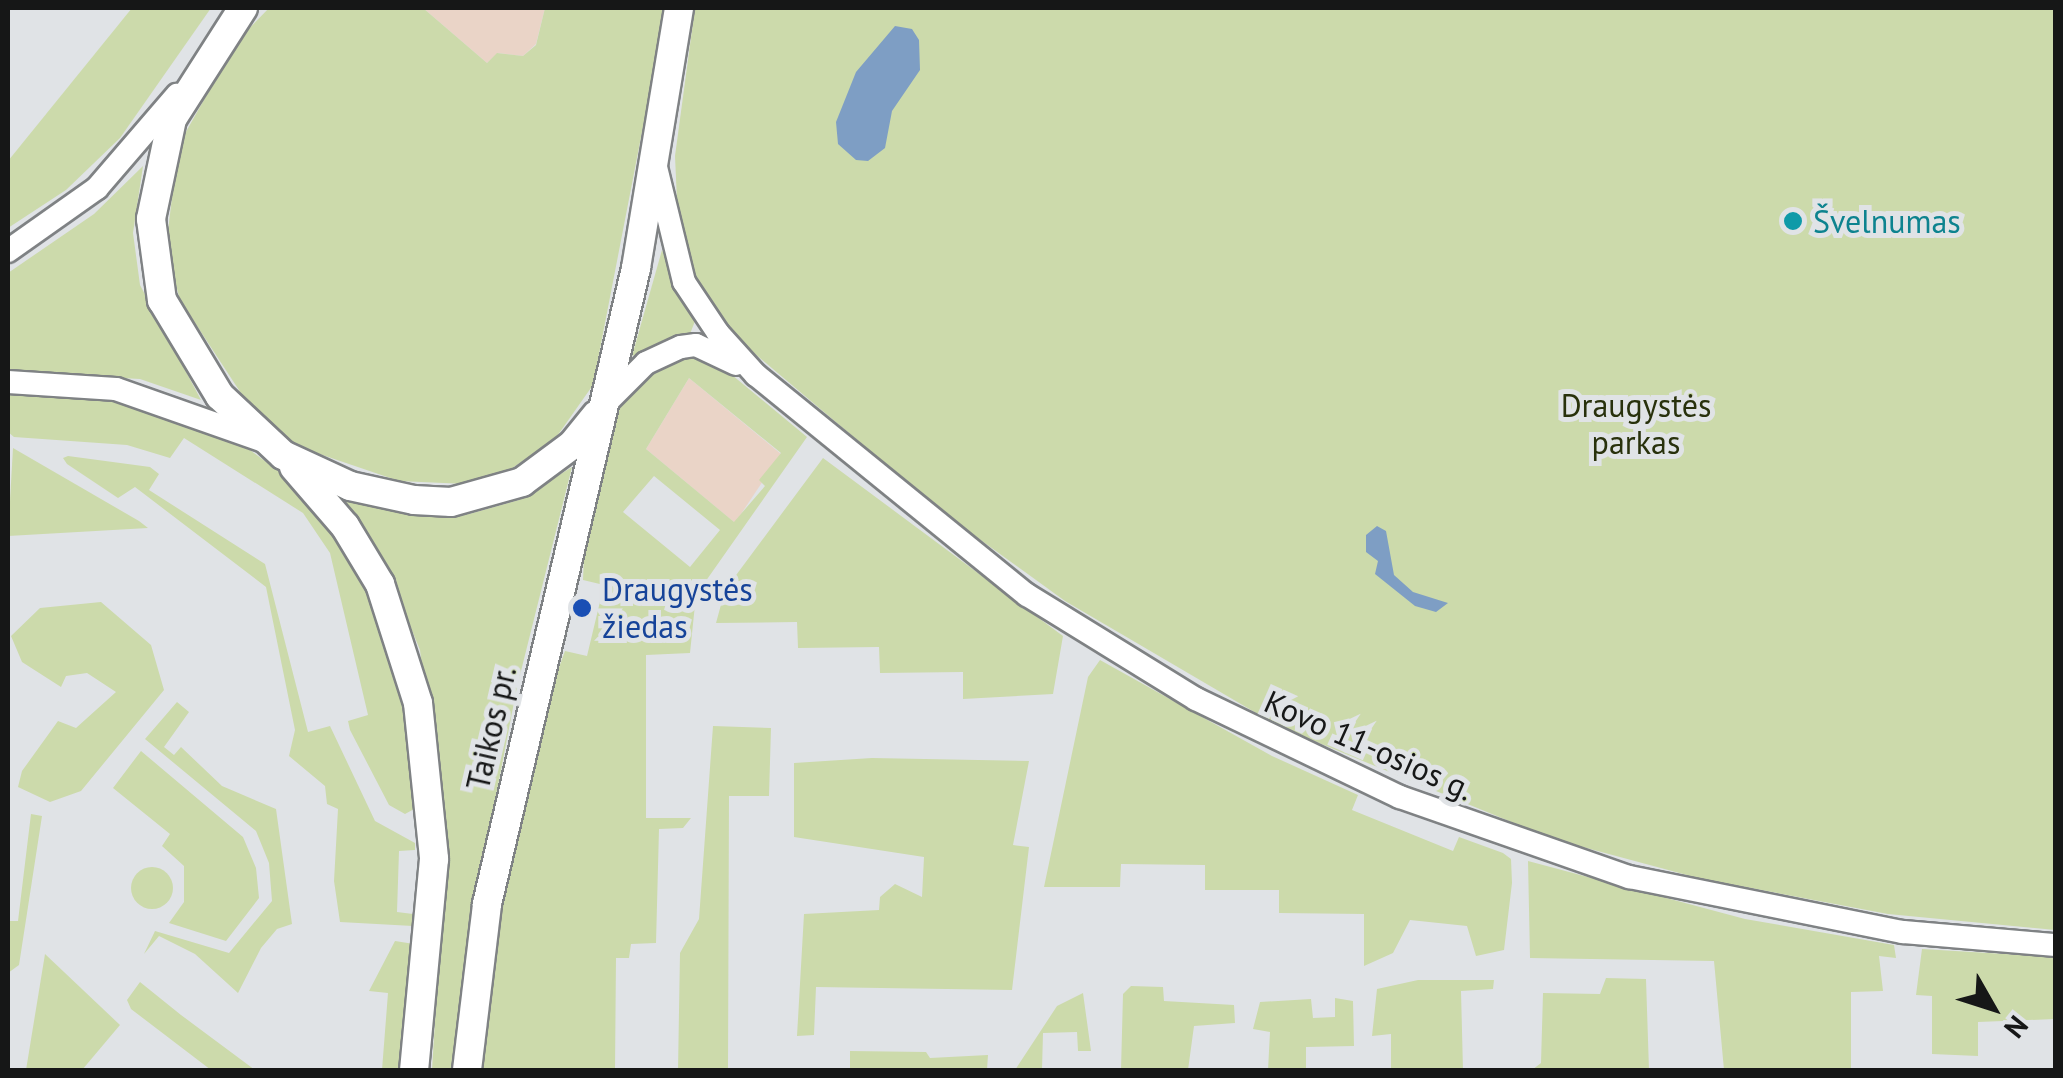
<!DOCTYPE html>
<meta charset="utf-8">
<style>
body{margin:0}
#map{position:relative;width:2063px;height:1078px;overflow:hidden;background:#e0e3e6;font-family:"PT Sans",sans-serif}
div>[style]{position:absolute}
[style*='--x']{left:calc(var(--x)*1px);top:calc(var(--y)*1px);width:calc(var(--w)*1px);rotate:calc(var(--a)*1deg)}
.commercial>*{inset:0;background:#ead4c7}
.green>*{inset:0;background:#ccdaab}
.round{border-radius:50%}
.water>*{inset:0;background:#7e9ec4}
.roads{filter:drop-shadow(2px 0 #7f8284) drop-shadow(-2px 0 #7f8284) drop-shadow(0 2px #7f8284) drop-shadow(0 -2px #7f8284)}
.secondary>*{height:22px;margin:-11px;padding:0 11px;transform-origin:11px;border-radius:11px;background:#fff}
.primary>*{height:28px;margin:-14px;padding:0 14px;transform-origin:14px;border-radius:14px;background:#fff}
.dots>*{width:28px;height:28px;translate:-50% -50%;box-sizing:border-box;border:5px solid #e0e3e6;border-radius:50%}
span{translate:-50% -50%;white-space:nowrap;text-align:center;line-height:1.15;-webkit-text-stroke:10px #e0e3e6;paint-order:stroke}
.culture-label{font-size:32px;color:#0d838f}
.left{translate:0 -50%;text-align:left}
.park-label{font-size:32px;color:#28310c}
.transit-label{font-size:32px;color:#164399}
.street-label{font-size:32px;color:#161717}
.frame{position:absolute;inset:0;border:10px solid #161717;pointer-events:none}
.north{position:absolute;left:1943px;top:958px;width:100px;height:100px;-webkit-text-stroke:8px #e0e3e6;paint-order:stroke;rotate:129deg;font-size:28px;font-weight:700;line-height:40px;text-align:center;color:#161717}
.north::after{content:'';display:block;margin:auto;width:35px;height:45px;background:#161717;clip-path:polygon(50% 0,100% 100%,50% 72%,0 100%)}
</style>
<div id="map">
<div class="commercial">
<div style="clip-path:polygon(423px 8px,545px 8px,536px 44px,523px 56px,498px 53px,487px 63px)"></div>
<div style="clip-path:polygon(689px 378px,781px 454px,735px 523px,646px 449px)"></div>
</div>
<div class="green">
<div style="clip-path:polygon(132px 8px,211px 8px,120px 138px,66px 190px,8px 228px,8px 161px)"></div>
<div style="clip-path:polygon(269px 8px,423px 8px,487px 63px,497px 53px,523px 56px,536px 45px,545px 8px,666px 8px,593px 385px,555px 439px,499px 477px,466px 484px,399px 481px,296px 446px,252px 410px,180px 300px,166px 248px,178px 146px,237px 41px)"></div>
<div style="clip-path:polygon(695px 8px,2055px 8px,2055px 930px,1888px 914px,1698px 878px,1553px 839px,1280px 727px,1065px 601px,946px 515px,748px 348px,713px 309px,689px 266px,677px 201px,675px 156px)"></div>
<div style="clip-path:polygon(143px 166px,133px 233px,140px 285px,201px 400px,140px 379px,8px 372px,8px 273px,94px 214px)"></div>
<div style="clip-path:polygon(662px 250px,695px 321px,690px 334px,632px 356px)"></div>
<div style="clip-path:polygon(evenodd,686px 355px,720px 365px,807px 437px,696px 595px,690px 653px,646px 655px,646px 818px,691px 818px,683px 828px,659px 829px,656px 943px,631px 944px,629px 958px,616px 958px,615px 1070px,478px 1070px,504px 880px,538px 725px,565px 651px,587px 656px,604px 585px,583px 580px,584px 556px,620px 405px,656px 367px,686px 355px,689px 378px,781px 453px,759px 480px,765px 486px,734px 522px,646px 449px,689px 378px,686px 355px,654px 476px,720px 530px,690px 567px,623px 512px,654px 476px)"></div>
<div style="clip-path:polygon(8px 394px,114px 400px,204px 427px,246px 447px,296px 484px,370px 583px,398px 666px,416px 808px,405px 814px,389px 805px,350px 730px,348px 721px,368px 715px,330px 553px,303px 513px,184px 438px,170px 458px,127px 445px,14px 437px,8px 432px)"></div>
<div style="clip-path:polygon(13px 448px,139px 521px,148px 528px,8px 536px)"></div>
<div style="clip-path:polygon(68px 456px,150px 467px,159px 474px,149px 490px,265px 564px,308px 732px,330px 726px,375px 821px,415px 843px,415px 850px,399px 851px,397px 912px,413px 914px,413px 926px,340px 922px,334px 881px,338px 809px,327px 804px,325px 786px,289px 756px,295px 730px,266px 587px,135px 487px,118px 498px,67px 464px,63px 458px)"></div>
<div style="clip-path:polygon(823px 458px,1063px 636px,1053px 694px,963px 699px,963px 672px,880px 673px,879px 647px,798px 648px,797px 622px,716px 623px,725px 590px)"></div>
<div style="clip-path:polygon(572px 467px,517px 687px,478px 889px,458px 1070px,432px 1070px,445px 858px,420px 650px,386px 567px,341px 500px,429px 517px,469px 514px,519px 500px)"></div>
<div style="clip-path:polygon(101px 602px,151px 645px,164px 690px,81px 791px,50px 802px,18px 787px,22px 771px,58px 721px,76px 728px,116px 692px,87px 673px,66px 676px,61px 687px,22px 662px,11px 636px,40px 608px)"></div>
<div style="clip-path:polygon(1100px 660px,1272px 756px,1358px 795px,1352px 810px,1453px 851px,1459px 837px,1503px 853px,1511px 859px,1512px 883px,1504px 950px,1476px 956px,1467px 926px,1410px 920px,1393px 953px,1364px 966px,1364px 914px,1279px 913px,1279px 890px,1205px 890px,1205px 865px,1121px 864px,1120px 887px,1044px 887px,1088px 677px)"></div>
<div style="clip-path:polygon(177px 702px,189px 712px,164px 747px,174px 755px,181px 747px,222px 786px,276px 809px,292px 924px,277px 929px,261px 948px,238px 993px,195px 954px,159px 936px,144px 954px,155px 931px,229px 953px,272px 901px,269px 863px,256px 831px,145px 739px)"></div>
<div style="clip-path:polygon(713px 726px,771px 728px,769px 796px,729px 796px,728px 1070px,678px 1070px,680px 953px,699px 919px)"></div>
<div style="clip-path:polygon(141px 751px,243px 837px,256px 868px,259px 898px,226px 941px,169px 923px,184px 902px,184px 866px,162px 846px,170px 834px,113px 788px)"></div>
<div style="clip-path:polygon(872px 758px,1029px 761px,1013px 845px,1029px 847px,1012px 990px,816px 987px,814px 1035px,797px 1036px,804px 914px,879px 910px,880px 897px,895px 884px,922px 897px,924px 857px,794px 837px,794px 763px)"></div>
<div style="clip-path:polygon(31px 814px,42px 816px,19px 965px,8px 973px,8px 921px,18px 921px)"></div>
<div style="clip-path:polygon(1528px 861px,1745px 919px,1894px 945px,1896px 958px,1879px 956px,1883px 991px,1851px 992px,1851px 1070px,1724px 1070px,1714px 961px,1530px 958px)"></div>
<div class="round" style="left:131px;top:867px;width:42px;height:42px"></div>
<div style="clip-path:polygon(395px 941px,414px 944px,405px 1070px,382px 1070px,388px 993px,369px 991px)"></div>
<div style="clip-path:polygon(1922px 949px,2055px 957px,2055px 1019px,1978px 1022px,1978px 1056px,1932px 1054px,1932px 996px,1916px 995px)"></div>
<div style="clip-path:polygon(45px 954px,120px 1025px,82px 1070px,26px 1070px)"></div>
<div style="clip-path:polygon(1606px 978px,1646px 979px,1649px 1070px,1532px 1070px,1541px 1063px,1543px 993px,1600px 994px)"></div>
<div style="clip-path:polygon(1418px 980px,1494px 980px,1493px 989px,1461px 991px,1463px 1070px,1391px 1070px,1391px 1034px,1372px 1036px,1377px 989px)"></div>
<div style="clip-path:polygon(140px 982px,181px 1015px,255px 1070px,211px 1070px,131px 1009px,127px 1000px)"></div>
<div style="clip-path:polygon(1131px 986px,1163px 987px,1164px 1001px,1234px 1005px,1235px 1023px,1194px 1026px,1188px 1070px,1121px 1070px,1123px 994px)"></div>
<div style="clip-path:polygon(1083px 993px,1091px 1051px,1078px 1051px,1077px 1032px,1043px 1033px,1042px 1070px,1015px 1070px,1057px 1006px)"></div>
<div style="clip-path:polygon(1335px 998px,1353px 1001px,1354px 1046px,1306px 1047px,1306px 1070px,1268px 1070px,1270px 1032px,1253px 1029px,1260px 1002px,1311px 999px,1313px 1018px,1335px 1017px)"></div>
<div style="clip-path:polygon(850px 1051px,926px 1052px,930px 1058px,988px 1055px,987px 1070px,850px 1070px)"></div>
</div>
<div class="water">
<div style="clip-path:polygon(895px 26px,912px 29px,919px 40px,920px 70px,892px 111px,885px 148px,868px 161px,856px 160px,838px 144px,836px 122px,856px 72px)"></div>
<div style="clip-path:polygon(1377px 526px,1386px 531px,1394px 575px,1413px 592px,1448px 603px,1436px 612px,1415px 606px,1375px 574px,1378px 561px,1366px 552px,1366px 535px)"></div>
</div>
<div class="roads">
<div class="secondary">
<div style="--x:656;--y:167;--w:118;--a:76.3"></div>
<div style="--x:684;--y:282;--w:61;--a:56.3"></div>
<div style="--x:718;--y:333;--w:57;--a:47.9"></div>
<div style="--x:756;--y:375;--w:349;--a:39.1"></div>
<div style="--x:1027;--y:595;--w:198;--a:31.6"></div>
<div style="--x:1196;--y:699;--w:226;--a:25.7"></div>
<div style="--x:1400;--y:797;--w:243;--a:19.3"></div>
<div style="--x:1629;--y:877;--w:279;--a:11.4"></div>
<div style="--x:1903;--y:932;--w:154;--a:4.9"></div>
<div style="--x:8;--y:251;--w:109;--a:-35.3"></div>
<div style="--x:97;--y:188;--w:123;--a:-49.3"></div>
<div style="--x:8;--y:382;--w:108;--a:3.7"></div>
<div style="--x:116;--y:389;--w:154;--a:19.4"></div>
<div style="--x:604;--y:405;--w:59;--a:-45"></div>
<div style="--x:646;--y:363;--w:38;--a:-25"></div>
<div style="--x:681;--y:347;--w:15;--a:-8"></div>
<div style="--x:696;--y:345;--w:44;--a:25.4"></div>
</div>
<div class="primary">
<div style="--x:243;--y:8;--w:132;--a:122.6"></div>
<div style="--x:172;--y:119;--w:102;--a:101.9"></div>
<div style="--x:151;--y:219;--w:82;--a:82.3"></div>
<div style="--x:162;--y:300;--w:112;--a:58.9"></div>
<div style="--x:220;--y:396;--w:86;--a:43.1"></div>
<div style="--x:283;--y:455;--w:74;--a:24.8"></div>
<div style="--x:350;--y:486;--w:66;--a:12.3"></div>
<div style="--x:414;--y:500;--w:37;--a:3"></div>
<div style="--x:451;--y:502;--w:74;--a:-15.7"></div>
<div style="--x:522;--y:482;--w:62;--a:-36.5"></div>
<div style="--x:572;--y:445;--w:38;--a:-51"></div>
<div style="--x:294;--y:467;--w:78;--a:49.2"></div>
<div style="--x:345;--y:526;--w:68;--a:58.9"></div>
<div style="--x:380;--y:584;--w:125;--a:72.3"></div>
<div style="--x:418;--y:703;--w:157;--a:84.1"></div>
<div style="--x:434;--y:859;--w:212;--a:95.4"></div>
<div style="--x:467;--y:1070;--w:167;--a:-83.1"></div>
<div style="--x:487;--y:904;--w:653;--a:-76.81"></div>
<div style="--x:636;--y:268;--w:264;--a:-80.6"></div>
</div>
</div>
<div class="dots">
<div style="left:1793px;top:221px;background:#0f9aa8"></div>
<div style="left:582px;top:608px;background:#1a4fb4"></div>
</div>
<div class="culture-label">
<span class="left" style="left:1813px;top:221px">Švelnumas</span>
</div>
<div class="park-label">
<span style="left:1636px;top:424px">Draugystės<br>parkas</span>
</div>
<div class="transit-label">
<span class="left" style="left:602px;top:608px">Draugystės<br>žiedas</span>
</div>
<div class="street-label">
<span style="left:491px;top:728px;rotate:-77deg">Taikos pr.</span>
<span style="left:1369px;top:745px;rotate:24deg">Kovo 11-osios g.</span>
</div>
<div class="frame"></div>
<div class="north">N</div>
</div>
